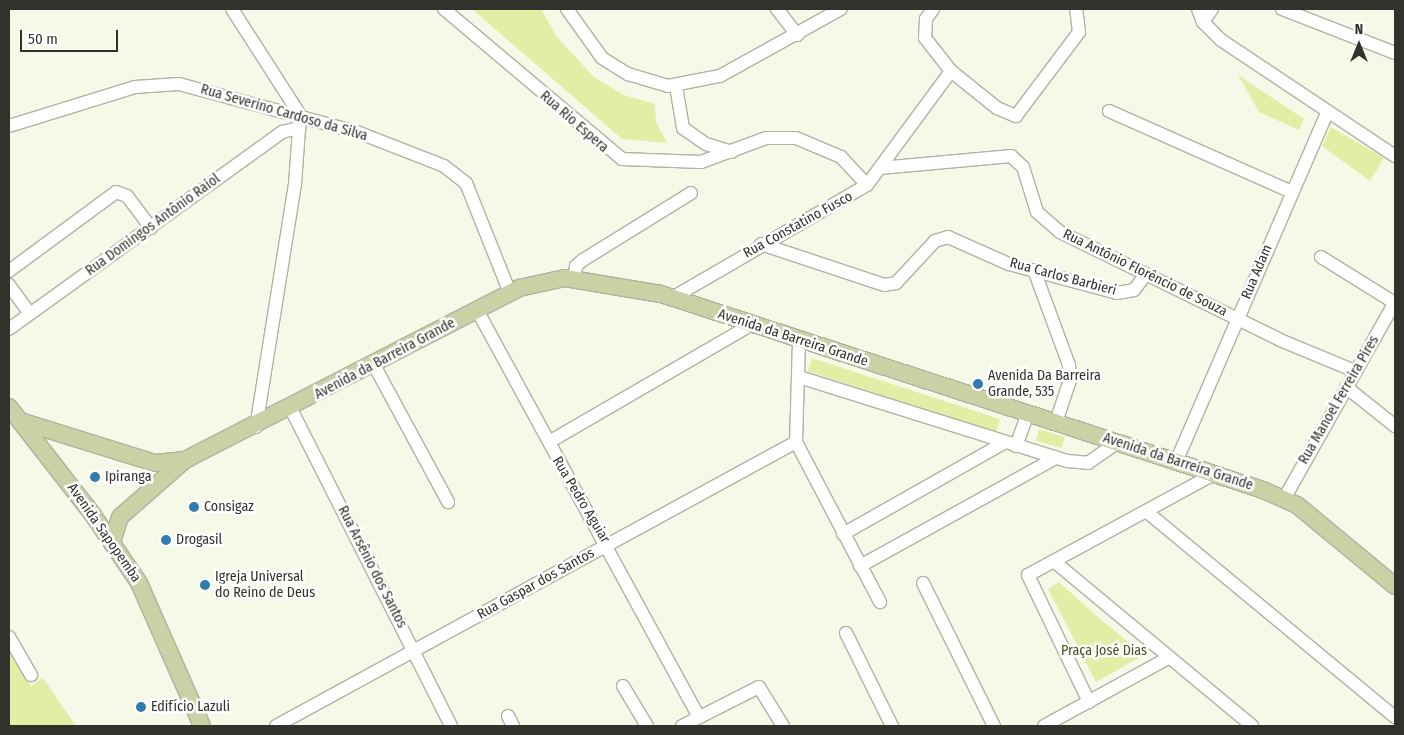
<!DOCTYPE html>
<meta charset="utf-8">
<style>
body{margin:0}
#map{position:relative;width:1404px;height:735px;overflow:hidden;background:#f5f9e7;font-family:"Fira Sans Condensed",sans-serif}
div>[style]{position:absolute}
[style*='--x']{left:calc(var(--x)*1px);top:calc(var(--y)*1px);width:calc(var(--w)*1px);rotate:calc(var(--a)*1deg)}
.green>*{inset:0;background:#e0efa5;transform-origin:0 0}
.roads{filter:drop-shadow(1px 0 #afb3a2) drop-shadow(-1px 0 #afb3a2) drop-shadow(0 1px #afb3a2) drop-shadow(0 -1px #afb3a2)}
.minor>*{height:12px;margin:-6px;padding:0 6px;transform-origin:6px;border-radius:6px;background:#fff}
.major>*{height:16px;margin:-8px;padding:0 8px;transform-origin:8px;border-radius:8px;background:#c9d1a5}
.dots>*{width:14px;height:14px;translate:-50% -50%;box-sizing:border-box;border:2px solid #fff;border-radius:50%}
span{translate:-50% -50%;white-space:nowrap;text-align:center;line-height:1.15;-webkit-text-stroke:5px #fff;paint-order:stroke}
.street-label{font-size:14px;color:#31322c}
.poi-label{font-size:14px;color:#31322c}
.left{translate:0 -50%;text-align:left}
.park-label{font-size:14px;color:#48511c}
.frame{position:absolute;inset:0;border:10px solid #31322c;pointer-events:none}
.north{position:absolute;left:1334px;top:20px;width:50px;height:50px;-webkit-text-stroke:4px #fff;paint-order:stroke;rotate:0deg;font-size:14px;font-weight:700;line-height:20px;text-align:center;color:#31322c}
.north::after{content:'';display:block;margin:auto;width:18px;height:22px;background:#31322c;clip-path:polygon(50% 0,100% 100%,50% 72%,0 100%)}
.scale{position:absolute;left:20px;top:30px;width:98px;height:22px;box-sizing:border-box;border:2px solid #31322c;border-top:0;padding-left:6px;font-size:15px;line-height:18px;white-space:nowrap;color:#31322c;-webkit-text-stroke:4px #fff;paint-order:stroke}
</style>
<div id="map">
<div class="green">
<div style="clip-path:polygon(472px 9px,541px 9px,557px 37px,594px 77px,624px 95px,655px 104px,656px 122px,667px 143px,622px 139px)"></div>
<div style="clip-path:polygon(1238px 75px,1304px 119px,1299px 130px,1259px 112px)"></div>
<div style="clip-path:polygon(1331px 127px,1384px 158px,1370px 181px,1322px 146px)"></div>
<div style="left:812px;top:358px;width:198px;height:14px;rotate:18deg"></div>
<div style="left:1039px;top:429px;width:27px;height:12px;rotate:17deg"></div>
<div style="clip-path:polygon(1059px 582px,1099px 618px,1144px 655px,1096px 682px,1048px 589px)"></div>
<div style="clip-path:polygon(9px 651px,31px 686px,43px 678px,76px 726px,9px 726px)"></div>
</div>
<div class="roads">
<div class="minor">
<div style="--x:232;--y:9;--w:126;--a:57.3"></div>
<div style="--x:300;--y:115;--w:69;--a:94.1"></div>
<div style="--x:295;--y:184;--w:246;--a:99.1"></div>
<div style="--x:444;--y:9;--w:233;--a:40.1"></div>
<div style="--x:622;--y:159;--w:79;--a:2.2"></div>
<div style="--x:701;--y:162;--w:69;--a:-20.3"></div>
<div style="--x:766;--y:138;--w:30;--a:0"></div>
<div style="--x:796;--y:138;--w:49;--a:22.9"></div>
<div style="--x:841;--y:157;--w:38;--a:47"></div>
<div style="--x:567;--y:9;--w:60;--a:54.5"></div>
<div style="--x:602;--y:58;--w:31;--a:32"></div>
<div style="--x:628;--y:74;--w:42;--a:16.7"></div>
<div style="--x:668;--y:86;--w:53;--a:-10.9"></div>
<div style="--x:720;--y:76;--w:138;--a:-29"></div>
<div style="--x:777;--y:9;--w:33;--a:52"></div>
<div style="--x:1198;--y:9;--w:14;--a:69"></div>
<div style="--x:1203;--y:22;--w:25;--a:45"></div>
<div style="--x:1221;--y:40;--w:209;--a:33.7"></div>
<div style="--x:1282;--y:9;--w:121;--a:21.3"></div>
<div style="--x:1203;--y:22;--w:16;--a:-55"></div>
<div style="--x:951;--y:71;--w:59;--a:38.8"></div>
<div style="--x:997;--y:108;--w:21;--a:23"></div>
<div style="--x:1016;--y:116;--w:105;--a:-53.1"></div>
<div style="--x:1079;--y:32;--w:23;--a:-97"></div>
<div style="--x:676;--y:86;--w:43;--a:80.5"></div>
<div style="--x:683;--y:128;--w:28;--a:35"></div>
<div style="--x:706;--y:144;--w:27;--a:17"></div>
<div style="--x:1109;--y:111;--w:200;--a:23.9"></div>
<div style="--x:9;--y:126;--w:132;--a:-17.2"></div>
<div style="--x:135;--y:87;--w:44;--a:-3.9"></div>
<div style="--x:179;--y:84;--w:184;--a:15.1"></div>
<div style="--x:357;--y:132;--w:93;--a:21.3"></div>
<div style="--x:444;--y:166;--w:28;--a:38"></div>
<div style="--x:466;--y:183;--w:118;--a:68.2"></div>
<div style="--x:880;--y:168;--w:132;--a:-5.2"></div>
<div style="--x:1011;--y:156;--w:16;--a:43"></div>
<div style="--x:1023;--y:167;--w:47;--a:72.7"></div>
<div style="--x:1037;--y:212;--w:30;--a:41"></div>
<div style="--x:1060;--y:232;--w:245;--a:26.1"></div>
<div style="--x:1280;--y:340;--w:81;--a:22.5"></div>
<div style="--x:761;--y:244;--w:130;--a:18.4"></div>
<div style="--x:884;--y:285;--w:12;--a:-9"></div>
<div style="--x:896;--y:283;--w:57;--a:-47.1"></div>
<div style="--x:935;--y:241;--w:14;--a:-17"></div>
<div style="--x:948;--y:237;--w:67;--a:23.9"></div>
<div style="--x:1009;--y:264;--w:112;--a:15"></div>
<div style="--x:1117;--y:293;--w:17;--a:-10"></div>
<div style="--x:1134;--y:290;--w:20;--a:-53"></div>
<div style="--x:1321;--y:257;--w:87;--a:31.9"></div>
<div style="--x:1034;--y:270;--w:101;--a:69.8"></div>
<div style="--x:1069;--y:365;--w:15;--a:86"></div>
<div style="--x:1070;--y:380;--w:44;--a:108.4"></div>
<div style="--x:9;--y:271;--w:133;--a:-36.4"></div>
<div style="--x:116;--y:192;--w:12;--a:20"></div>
<div style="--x:127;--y:196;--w:40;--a:53"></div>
<div style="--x:574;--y:279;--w:13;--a:-81"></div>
<div style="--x:576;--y:266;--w:9;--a:-41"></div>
<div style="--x:583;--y:260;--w:127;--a:-31.8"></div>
<div style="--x:9;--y:285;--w:34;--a:54"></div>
<div style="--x:672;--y:298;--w:225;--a:-30.1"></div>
<div style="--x:867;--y:185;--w:142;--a:-53.6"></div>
<div style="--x:951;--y:71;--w:42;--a:-128.2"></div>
<div style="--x:925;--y:38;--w:19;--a:-87"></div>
<div style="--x:926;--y:19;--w:12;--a:-55"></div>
<div style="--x:477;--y:310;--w:464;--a:61.4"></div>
<div style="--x:9;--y:329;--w:337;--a:-35.8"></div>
<div style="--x:282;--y:132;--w:18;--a:-13"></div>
<div style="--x:799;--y:341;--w:101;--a:91.7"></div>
<div style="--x:796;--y:442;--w:181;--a:62.3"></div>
<div style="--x:374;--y:365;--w:156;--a:61.6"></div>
<div style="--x:799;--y:377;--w:281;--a:17.4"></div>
<div style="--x:1067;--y:461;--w:21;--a:5"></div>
<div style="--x:1088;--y:463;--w:37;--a:-35"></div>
<div style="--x:1346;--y:387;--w:63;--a:38.5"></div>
<div style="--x:291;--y:409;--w:355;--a:63.2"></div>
<div style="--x:549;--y:442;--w:233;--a:-30.1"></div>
<div style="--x:1016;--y:446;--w:35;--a:-70"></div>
<div style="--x:1176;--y:462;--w:382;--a:-66.6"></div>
<div style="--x:1284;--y:499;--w:226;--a:-60.6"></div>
<div style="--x:1147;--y:512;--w:322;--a:39.6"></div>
<div style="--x:843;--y:534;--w:185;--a:-29.5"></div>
<div style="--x:1056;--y:563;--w:255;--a:39.7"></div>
<div style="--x:860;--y:566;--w:224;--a:-28.9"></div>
<div style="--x:923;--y:583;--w:160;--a:63.6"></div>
<div style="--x:846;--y:633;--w:104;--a:63.7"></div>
<div style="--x:9;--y:637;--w:44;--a:59.9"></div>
<div style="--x:623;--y:686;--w:47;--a:59"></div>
<div style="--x:1089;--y:702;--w:141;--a:-115.7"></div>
<div style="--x:1028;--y:575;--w:212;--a:-28.5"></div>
<div style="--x:508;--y:716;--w:11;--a:63"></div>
<div style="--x:276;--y:726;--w:592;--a:-28.64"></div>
<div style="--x:682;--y:726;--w:86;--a:-26.9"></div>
<div style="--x:759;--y:687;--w:46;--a:58.4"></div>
<div style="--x:1044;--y:726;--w:141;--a:-28.7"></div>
</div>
<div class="major">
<div style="--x:9;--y:407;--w:137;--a:52.1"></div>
<div style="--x:93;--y:515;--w:82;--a:55.9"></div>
<div style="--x:139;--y:583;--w:156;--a:66.2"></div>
<div style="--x:20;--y:421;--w:141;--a:17.3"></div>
<div style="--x:155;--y:463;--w:30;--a:-6"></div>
<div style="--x:112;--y:542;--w:26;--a:-72"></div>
<div style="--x:120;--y:517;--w:86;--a:-41.2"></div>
<div style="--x:185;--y:460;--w:376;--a:-27.2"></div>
<div style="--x:519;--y:288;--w:47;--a:-12.3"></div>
<div style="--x:565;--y:278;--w:97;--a:9.5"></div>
<div style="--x:661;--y:294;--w:633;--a:18.03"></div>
<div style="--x:1263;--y:490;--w:37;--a:24"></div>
<div style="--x:1297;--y:505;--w:127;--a:39.6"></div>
</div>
</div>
<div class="dots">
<div style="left:978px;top:384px;background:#317bae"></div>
<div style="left:95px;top:477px;background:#317bae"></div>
<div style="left:194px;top:507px;background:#317bae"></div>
<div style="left:166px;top:540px;background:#317bae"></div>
<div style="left:205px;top:585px;background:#317bae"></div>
<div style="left:141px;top:707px;background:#317bae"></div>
</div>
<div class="street-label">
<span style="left:284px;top:113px;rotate:16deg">Rua Severino Cardoso da Silva</span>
<span style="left:574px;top:122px;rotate:41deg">Rua Rio Espera</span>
<span style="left:153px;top:225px;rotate:-36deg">Rua Domingos Antônio Raiol</span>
<span style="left:798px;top:225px;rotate:-29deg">Rua Constatino Fusco</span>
<span style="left:1257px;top:272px;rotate:-67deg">Rua Adam</span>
<span style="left:1145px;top:273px;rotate:26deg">Rua Antônio Florêncio de Souza</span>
<span style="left:1063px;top:277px;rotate:15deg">Rua Carlos Barbieri</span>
<span style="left:793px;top:338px;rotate:18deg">Avenida da Barreira Grande</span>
<span style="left:385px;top:359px;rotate:-28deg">Avenida da Barreira Grande</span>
<span style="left:1339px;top:400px;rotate:-60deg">Rua Manoel Ferreira Pires</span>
<span style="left:1178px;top:462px;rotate:18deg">Avenida da Barreira Grande</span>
<span style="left:581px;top:500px;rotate:59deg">Rua Pedro Aguiar</span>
<span style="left:104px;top:533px;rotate:55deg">Avenida Sapopemba</span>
<span style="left:372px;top:567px;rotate:63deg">Rua Arsênio dos Santos</span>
<span style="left:536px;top:584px;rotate:-29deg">Rua Gaspar dos Santos</span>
</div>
<div class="poi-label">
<span class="left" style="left:988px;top:384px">Avenida Da Barreira<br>Grande, 535</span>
<span class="left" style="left:105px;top:477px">Ipiranga</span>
<span class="left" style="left:204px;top:507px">Consigaz</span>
<span class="left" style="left:176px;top:540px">Drogasil</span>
<span class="left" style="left:215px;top:585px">Igreja Universal<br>do Reino de Deus</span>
<span class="left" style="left:151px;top:707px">Edifício Lazuli</span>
</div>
<div class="park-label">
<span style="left:1104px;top:651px">Praça José Dias</span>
</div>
<div class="frame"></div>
<div class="north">N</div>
<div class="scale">50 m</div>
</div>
